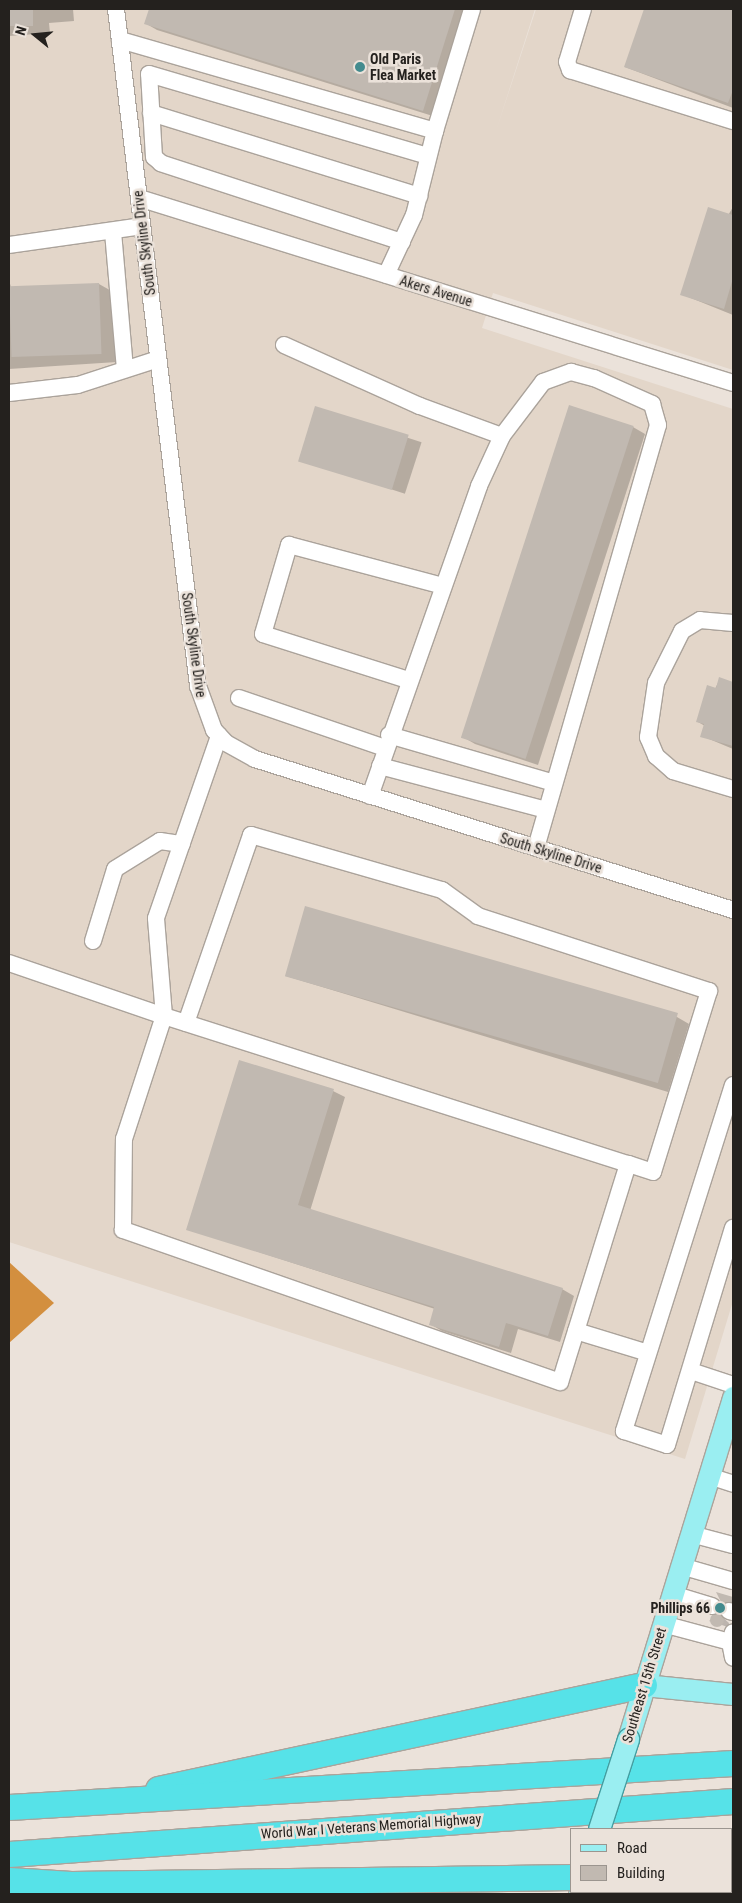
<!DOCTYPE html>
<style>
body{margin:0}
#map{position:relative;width:742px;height:1903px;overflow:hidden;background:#ebe2da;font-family:"Roboto Condensed",sans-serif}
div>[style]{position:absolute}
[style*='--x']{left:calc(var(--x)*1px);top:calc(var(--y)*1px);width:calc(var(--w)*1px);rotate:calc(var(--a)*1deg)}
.built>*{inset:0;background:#e3d6c9}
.forest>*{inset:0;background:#d38f3f}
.shadow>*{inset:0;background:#0003;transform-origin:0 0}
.building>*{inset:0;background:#c1b9b1;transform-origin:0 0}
.round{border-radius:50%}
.roads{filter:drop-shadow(1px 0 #aba39b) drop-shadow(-1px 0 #aba39b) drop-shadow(0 1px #aba39b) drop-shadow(0 -1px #aba39b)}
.minor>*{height:16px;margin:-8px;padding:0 8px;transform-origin:8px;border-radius:8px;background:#fff}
.major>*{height:21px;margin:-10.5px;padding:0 10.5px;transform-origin:10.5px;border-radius:10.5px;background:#9aeef1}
.highway>*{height:25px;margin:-12.5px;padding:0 12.5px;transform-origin:12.5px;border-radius:12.5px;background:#56e2e8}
.bridges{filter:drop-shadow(1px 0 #449ea1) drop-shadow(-1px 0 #449ea1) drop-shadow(0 1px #449ea1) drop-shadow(0 -1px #449ea1)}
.major-bridge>*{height:21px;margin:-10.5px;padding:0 10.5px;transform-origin:10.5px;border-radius:10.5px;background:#9aeef1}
.dots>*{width:14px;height:14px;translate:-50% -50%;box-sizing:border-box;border:2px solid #ebe2da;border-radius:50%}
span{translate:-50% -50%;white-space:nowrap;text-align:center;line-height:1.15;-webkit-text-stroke:5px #ebe2da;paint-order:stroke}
.poi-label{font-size:14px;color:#24211e;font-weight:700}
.left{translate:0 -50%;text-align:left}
.right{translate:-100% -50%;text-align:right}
.street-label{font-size:14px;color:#24211e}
.frame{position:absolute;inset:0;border:10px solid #24211e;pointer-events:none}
.legend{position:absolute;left:570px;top:1828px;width:162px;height:65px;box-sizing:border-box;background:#ebe2da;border:1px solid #9b958f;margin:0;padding:6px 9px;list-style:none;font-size:15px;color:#24211e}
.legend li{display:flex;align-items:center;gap:10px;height:25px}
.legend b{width:25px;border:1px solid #9b958f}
.north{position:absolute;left:10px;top:10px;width:50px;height:50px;-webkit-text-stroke:4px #ebe2da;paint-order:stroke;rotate:287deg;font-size:14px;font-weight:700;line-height:20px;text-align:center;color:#24211e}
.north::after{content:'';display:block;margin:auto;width:18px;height:22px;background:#24211e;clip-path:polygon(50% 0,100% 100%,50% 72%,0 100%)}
</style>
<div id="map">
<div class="built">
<div style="clip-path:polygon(9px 9px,535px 9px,496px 131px,536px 9px,733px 9px,733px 370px,493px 293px,482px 328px,733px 409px,733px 1301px,685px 1459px,9px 1242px)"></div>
</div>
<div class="forest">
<div style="clip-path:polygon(9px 1262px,54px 1303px,9px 1343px)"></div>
</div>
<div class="shadow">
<div style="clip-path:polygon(9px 9px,73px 9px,74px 21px,49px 23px,50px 33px,9px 36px)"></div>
<div style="clip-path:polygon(150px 9px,469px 9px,436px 117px,157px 30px,145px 23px)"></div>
<div style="clip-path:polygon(646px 9px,733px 9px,733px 108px,625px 67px)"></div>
<div style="clip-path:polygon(733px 207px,733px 315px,681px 294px)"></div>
<div style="clip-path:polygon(9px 280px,12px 291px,99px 284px,115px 293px,117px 362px,9px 369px)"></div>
<div style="left:316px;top:408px;width:111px;height:54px;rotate:18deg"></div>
<div style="clip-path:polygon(633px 427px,645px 434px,538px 765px,475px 744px,463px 737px)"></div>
<div style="clip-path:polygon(720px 679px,733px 683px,733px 749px,702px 736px,705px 726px,698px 722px)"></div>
<div style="clip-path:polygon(286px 976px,677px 1017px,689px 1024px,668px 1092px)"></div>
<div style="clip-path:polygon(333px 1091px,345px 1097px,310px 1211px,562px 1289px,574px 1296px,560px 1342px,518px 1329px,511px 1353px,442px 1331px,430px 1324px,435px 1309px,188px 1229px)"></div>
<div style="clip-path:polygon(718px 1594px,733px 1598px,733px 1603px,723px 1603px)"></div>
<div style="clip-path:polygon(719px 1614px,729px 1623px,728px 1627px,709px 1621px)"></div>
</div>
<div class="building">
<div style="left:9px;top:9px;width:24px;height:17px"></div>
<div style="clip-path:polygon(149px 9px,455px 9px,423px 111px,144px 24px)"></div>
<div style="clip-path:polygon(644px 9px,733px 9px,733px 90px,728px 103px,624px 67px)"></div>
<div style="clip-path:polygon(708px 207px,733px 215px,733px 278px,724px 309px,680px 295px)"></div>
<div style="left:99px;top:283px;width:71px;height:90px;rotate:88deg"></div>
<div style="left:569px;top:405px;width:68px;height:350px;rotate:18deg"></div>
<div style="left:315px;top:406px;width:98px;height:58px;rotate:17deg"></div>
<div style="clip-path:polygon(719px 677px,733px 682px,733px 746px,700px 737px,704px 724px,696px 722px,707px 685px,716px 688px)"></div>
<div style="left:305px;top:906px;width:388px;height:73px;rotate:16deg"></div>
<div style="clip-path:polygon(239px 1060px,334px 1089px,298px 1205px,563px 1288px,548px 1336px,506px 1323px,499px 1347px,429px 1325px,434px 1307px,186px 1230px)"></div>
<div style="clip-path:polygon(716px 1592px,733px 1597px,732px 1601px,722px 1604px)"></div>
<div class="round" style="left:710px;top:1613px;width:14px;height:14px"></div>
</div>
<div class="roads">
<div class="minor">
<div style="--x:116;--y:9;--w:682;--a:83.09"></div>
<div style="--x:198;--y:686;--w:47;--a:70"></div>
<div style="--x:214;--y:730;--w:18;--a:47"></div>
<div style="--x:226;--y:743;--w:33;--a:29"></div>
<div style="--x:255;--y:759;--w:501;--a:17.53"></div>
<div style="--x:583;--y:9;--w:55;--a:106.8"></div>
<div style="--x:567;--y:62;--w:9;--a:69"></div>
<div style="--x:570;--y:70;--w:171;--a:17.4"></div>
<div style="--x:120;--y:40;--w:328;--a:16.1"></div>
<div style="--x:435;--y:131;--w:87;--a:104"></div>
<div style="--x:414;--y:215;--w:66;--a:115"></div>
<div style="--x:151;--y:113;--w:281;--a:17.2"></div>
<div style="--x:435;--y:131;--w:127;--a:-73.1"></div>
<div style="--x:139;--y:198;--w:622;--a:17.3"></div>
<div style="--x:113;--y:232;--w:137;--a:85"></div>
<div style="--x:402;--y:242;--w:254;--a:-161.9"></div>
<div style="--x:161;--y:163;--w:9;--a:-139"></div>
<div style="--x:154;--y:157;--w:83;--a:-93.4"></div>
<div style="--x:149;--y:74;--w:291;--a:16.4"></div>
<div style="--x:9;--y:245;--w:134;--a:-8.1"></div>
<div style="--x:284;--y:345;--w:149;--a:24.2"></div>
<div style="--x:420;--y:406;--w:87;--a:20.1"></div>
<div style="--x:9;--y:393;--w:69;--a:-6.6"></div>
<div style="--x:78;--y:385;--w:84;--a:-18"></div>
<div style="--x:733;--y:623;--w:33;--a:-175"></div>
<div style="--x:700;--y:620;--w:21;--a:149"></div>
<div style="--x:682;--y:631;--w:58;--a:116.6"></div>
<div style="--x:656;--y:683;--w:55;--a:98.4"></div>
<div style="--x:648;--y:737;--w:21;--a:67"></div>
<div style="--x:656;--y:756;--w:23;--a:41"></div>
<div style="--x:673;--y:771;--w:63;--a:16.7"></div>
<div style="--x:408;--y:680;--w:152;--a:-162.4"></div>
<div style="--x:263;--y:634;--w:93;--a:-73.7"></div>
<div style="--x:289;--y:545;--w:159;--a:14.9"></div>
<div style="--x:239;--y:698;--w:154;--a:18.9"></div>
<div style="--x:389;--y:735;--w:172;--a:16.2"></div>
<div style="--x:380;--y:766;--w:172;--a:14.8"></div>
<div style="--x:370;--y:796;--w:329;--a:-70.6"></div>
<div style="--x:479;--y:486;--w:55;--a:-65.3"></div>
<div style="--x:502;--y:436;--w:68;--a:-52.8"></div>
<div style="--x:543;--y:382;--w:30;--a:-20"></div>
<div style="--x:571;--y:372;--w:24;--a:15"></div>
<div style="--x:594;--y:378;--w:64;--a:24.1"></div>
<div style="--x:652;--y:404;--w:22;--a:74"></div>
<div style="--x:658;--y:425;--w:440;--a:106.1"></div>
<div style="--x:93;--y:941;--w:75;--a:-73"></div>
<div style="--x:115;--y:869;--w:53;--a:-31.9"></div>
<div style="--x:160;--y:841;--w:22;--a:8"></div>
<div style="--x:9;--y:963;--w:164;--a:18.9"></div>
<div style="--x:164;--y:1016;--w:98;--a:-94.7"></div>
<div style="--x:156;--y:918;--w:193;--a:-70.9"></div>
<div style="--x:186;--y:1023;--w:199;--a:-70.9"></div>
<div style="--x:251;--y:835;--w:199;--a:16.1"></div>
<div style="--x:442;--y:890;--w:44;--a:35.8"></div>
<div style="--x:478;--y:916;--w:243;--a:18"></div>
<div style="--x:709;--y:991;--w:189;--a:107.2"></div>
<div style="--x:653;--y:1172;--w:26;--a:-162"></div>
<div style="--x:628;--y:1164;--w:228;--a:107.3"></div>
<div style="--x:560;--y:1382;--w:463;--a:-160.8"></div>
<div style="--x:123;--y:1230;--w:91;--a:-89.4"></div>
<div style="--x:124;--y:1139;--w:129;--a:-72"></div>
<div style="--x:164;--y:1016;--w:487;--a:17.7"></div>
<div style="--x:733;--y:1085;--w:363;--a:107.5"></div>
<div style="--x:624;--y:1431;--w:45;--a:18"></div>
<div style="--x:667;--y:1445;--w:227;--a:-73.1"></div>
<div style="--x:576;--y:1331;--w:75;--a:17"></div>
<div style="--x:691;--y:1371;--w:44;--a:18.4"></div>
<div style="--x:709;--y:1476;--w:25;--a:18"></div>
<div style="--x:691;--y:1534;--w:43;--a:14.7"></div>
<div style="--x:681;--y:1566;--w:54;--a:16.1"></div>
<div style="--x:672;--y:1594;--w:42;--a:16.7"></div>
<div style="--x:729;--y:1611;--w:4;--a:14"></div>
<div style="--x:663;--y:1624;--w:69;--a:15"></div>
<div style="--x:730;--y:1642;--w:10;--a:-73"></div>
<div style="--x:730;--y:1642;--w:16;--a:79"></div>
</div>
<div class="major">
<div style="--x:644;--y:1685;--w:89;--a:5.8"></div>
<div style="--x:628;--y:1739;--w:358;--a:-72.9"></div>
<div style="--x:731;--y:1876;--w:2;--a:0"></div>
<div style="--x:579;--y:1894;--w:2;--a:-63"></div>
</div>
<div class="highway">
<div style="--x:158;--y:1789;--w:497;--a:-12.1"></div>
<div style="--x:9;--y:1807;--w:725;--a:-3.48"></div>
<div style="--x:9;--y:1854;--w:726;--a:-4.19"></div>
<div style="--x:9;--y:1880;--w:62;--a:3.7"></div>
<div style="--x:71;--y:1884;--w:500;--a:-0.8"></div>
</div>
</div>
<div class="bridges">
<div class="major-bridge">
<div style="--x:599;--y:1829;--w:95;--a:-72.1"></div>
</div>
</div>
<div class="dots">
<div style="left:360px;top:67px;background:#438b8e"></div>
<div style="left:720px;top:1608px;background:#438b8e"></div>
</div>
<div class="poi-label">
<span class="left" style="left:370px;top:67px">Old Paris<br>Flea Market</span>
<span class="right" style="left:710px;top:1608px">Phillips 66</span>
</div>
<div class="street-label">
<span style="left:144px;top:243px;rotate:-97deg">South Skyline Drive</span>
<span style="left:436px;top:291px;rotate:17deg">Akers Avenue</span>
<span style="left:194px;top:645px;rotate:82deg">South Skyline Drive</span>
<span style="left:551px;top:853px;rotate:17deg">South Skyline Drive</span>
<span style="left:644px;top:1685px;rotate:-73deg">Southeast 15th Street</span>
<span style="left:371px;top:1826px;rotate:-4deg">World War I Veterans Memorial Highway</span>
</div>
<div class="frame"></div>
<ul class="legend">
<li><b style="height:6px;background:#9aeef1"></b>Road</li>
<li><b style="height:14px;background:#c1b9b1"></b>Building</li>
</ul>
<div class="north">N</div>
</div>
